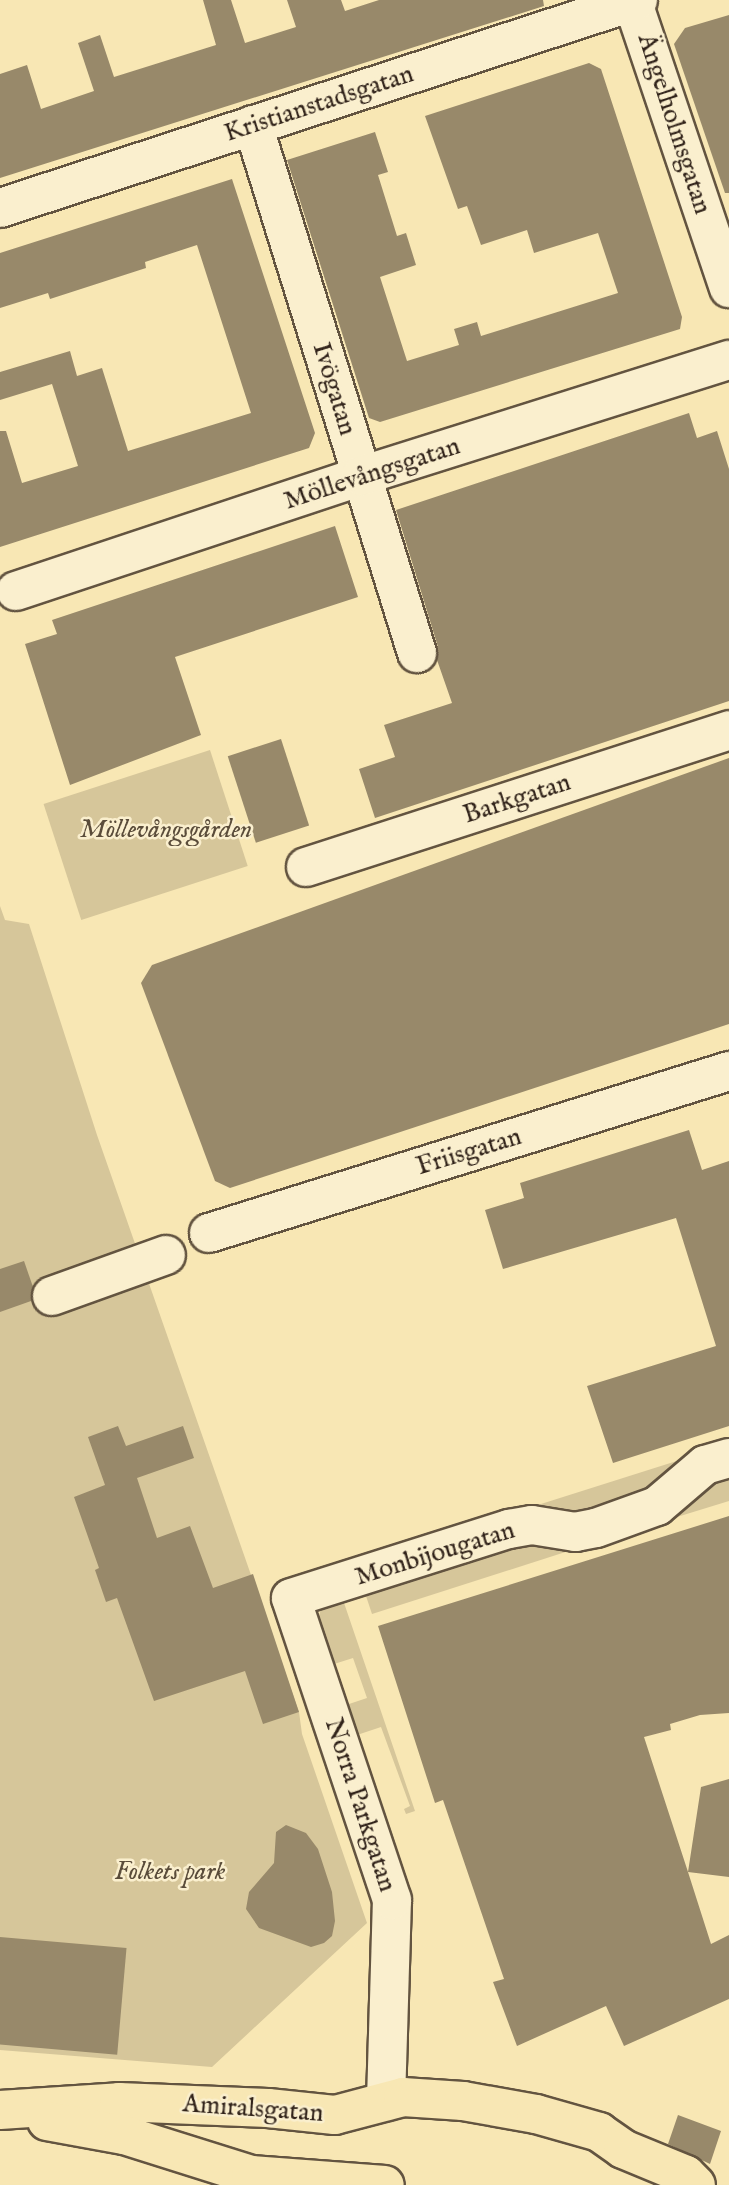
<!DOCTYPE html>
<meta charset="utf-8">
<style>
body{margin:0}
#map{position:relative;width:729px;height:2185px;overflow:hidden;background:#f8e7b4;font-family:"IM FELL English",serif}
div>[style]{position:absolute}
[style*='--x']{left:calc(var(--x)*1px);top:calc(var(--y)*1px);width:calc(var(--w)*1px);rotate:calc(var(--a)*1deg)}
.green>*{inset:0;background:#d6c69a;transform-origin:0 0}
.building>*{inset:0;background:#98896a;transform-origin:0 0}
.roads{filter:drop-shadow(2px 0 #635440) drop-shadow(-2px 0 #635440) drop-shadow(0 2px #635440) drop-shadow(0 -2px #635440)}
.minor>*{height:38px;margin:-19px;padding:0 19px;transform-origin:19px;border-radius:19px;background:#faefce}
.major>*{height:38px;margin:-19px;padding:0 19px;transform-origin:19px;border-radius:19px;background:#f8e7b4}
span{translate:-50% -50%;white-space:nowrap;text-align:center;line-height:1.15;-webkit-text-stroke:5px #faefce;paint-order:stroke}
.street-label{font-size:26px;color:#31231a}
.park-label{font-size:26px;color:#5a4c3a;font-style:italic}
</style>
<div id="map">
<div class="green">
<div style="left:210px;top:750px;width:122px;height:175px;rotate:72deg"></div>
<div style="clip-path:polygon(0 906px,5px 920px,29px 924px,97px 1135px,299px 1712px,302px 1734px,367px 1923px,212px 2067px,0 2050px)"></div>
<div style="clip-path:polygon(683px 1459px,648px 1496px,579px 1518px,522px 1510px)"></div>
<div style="clip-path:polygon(729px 1475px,729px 1501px,664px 1521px,700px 1485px)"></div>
<div style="clip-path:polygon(510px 1542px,581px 1547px,372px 1614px,364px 1590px)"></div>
<div style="clip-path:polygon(342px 1597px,415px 1811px,406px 1814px,404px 1809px,410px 1806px,381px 1727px,357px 1735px,346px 1705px,367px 1698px,353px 1658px,331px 1665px,318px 1620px,322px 1605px)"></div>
</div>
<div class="building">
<div style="clip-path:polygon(203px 0,231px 0,245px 43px,296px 27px,287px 0,341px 0,345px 11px,379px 0,543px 0,544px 6px,0 178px,0 74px,27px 65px,41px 109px,94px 91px,78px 43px,100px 35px,114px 77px,216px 45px)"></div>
<div style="clip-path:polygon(729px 15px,729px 193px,725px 193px,674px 44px,685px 28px)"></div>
<div style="clip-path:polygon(589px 63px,601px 69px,682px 317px,680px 329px,380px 422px,369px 418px,287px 160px,375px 132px,388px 172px,378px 175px,397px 236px,406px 233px,416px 265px,380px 277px,407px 361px,459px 345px,454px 329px,477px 322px,481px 336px,618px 293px,598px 233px,534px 253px,527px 230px,481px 245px,467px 206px,458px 209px,425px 116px)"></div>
<div style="clip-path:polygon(232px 179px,315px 433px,309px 448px,0 547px,0 431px,6px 431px,22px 483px,78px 466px,52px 384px,0 400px,0 372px,70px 351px,77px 376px,102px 368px,128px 451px,251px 413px,197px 245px,145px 262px,146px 268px,50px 299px,48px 293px,0 308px,0 253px)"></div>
<div style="clip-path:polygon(689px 413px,697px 438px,717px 431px,729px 469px,729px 701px,375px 818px,359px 769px,395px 757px,384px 725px,452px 703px,437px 660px,438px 647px,396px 510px)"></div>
<div style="clip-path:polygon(335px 526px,358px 597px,175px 657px,201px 735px,70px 785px,25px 644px,57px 634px,52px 620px)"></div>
<div style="left:281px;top:739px;width:91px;height:56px;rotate:72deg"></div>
<div style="clip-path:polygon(729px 758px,729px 1024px,230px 1188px,215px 1181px,141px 983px,152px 965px)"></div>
<div style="clip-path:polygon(689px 1130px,702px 1170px,729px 1161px,729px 1426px,613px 1463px,587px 1386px,716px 1346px,676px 1218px,503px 1269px,485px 1210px,524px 1198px,520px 1183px)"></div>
<div style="clip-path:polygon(24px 1261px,33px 1287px,31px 1301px,0 1312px,0 1269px)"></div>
<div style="clip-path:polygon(118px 1426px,126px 1446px,183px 1426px,194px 1458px,137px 1478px,157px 1538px,190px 1526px,213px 1588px,253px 1574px,299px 1712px,263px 1724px,245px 1671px,154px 1701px,117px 1598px,106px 1602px,95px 1570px,99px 1568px,74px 1497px,105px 1485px,88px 1437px)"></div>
<div style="clip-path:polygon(729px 1516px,729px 1713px,700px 1715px,670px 1724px,671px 1730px,644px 1737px,688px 1872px,701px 1787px,729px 1779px,729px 1877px,688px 1872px,711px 1944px,729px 1935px,729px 1999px,624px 2046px,606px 2006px,517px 2046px,493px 1982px,504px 1979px,443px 1800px,435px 1803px,378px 1626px)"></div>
<div style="clip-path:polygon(286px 1825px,306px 1833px,318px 1849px,332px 1892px,335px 1921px,332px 1936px,324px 1943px,311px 1947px,259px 1928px,246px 1909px,249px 1892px,274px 1863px,276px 1832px)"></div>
<div style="left:0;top:1937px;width:127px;height:107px;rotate:5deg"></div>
<div style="clip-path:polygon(678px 2115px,721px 2131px,710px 2164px,668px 2144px)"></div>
</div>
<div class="roads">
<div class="minor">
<div style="--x:632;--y:0;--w:304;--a:71.4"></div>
<div style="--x:253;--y:125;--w:553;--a:72.74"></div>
<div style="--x:0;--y:208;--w:671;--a:-18.06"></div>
<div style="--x:16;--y:591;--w:364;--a:-18.4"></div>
<div style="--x:361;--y:476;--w:386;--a:-17.5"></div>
<div style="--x:306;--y:867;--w:445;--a:-17.9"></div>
<div style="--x:209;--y:1233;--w:545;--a:-17.3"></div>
<div style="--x:52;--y:1296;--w:121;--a:-19.8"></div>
<div style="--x:386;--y:2101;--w:201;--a:-88.3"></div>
<div style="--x:392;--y:1900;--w:318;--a:-108.5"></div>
<div style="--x:291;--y:1598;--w:229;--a:-17.6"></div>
<div style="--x:509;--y:1529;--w:23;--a:-10"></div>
<div style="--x:532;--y:1525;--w:44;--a:9.2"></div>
<div style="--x:575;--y:1532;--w:21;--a:-11"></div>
<div style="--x:596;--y:1528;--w:65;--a:-19.8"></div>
<div style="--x:657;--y:1506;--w:63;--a:-40.5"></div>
<div style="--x:705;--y:1465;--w:25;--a:-16"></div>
</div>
<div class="major">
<div style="--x:0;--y:2110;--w:119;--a:-3.8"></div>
<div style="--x:119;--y:2102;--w:149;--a:2.3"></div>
<div style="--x:268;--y:2108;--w:67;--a:6"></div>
<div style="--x:335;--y:2115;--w:70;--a:-14.8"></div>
<div style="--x:403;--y:2097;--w:60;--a:3.8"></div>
<div style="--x:463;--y:2101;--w:74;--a:10.1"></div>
<div style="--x:536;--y:2114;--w:66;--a:15.9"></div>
<div style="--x:599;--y:2132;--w:29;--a:35"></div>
<div style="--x:623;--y:2149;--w:68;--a:22.4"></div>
<div style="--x:686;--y:2175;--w:14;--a:45"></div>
<div style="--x:47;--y:2121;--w:78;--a:10.3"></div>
<div style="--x:124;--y:2135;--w:133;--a:17.5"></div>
<div style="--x:251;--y:2175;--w:134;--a:4.3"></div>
</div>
</div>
<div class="street-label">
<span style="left:319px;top:104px;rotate:-18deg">Kristianstadsgatan</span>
<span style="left:674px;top:124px;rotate:72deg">Ängelholmsgatan</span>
<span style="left:334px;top:389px;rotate:73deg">Ivögatan</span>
<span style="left:372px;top:474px;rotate:-18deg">Möllevångsgatan</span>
<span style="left:517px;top:799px;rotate:-18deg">Barkgatan</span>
<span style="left:469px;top:1152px;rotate:-17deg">Friisgatan</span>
<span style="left:435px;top:1554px;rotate:-17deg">Monbijougatan</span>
<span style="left:360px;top:1805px;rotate:72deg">Norra Parkgatan</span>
<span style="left:253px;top:2109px;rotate:4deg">Amiralsgatan</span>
</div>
<div class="park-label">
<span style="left:166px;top:830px">Möllevångsgården</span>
<span style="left:170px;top:1872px">Folkets park</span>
</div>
</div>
